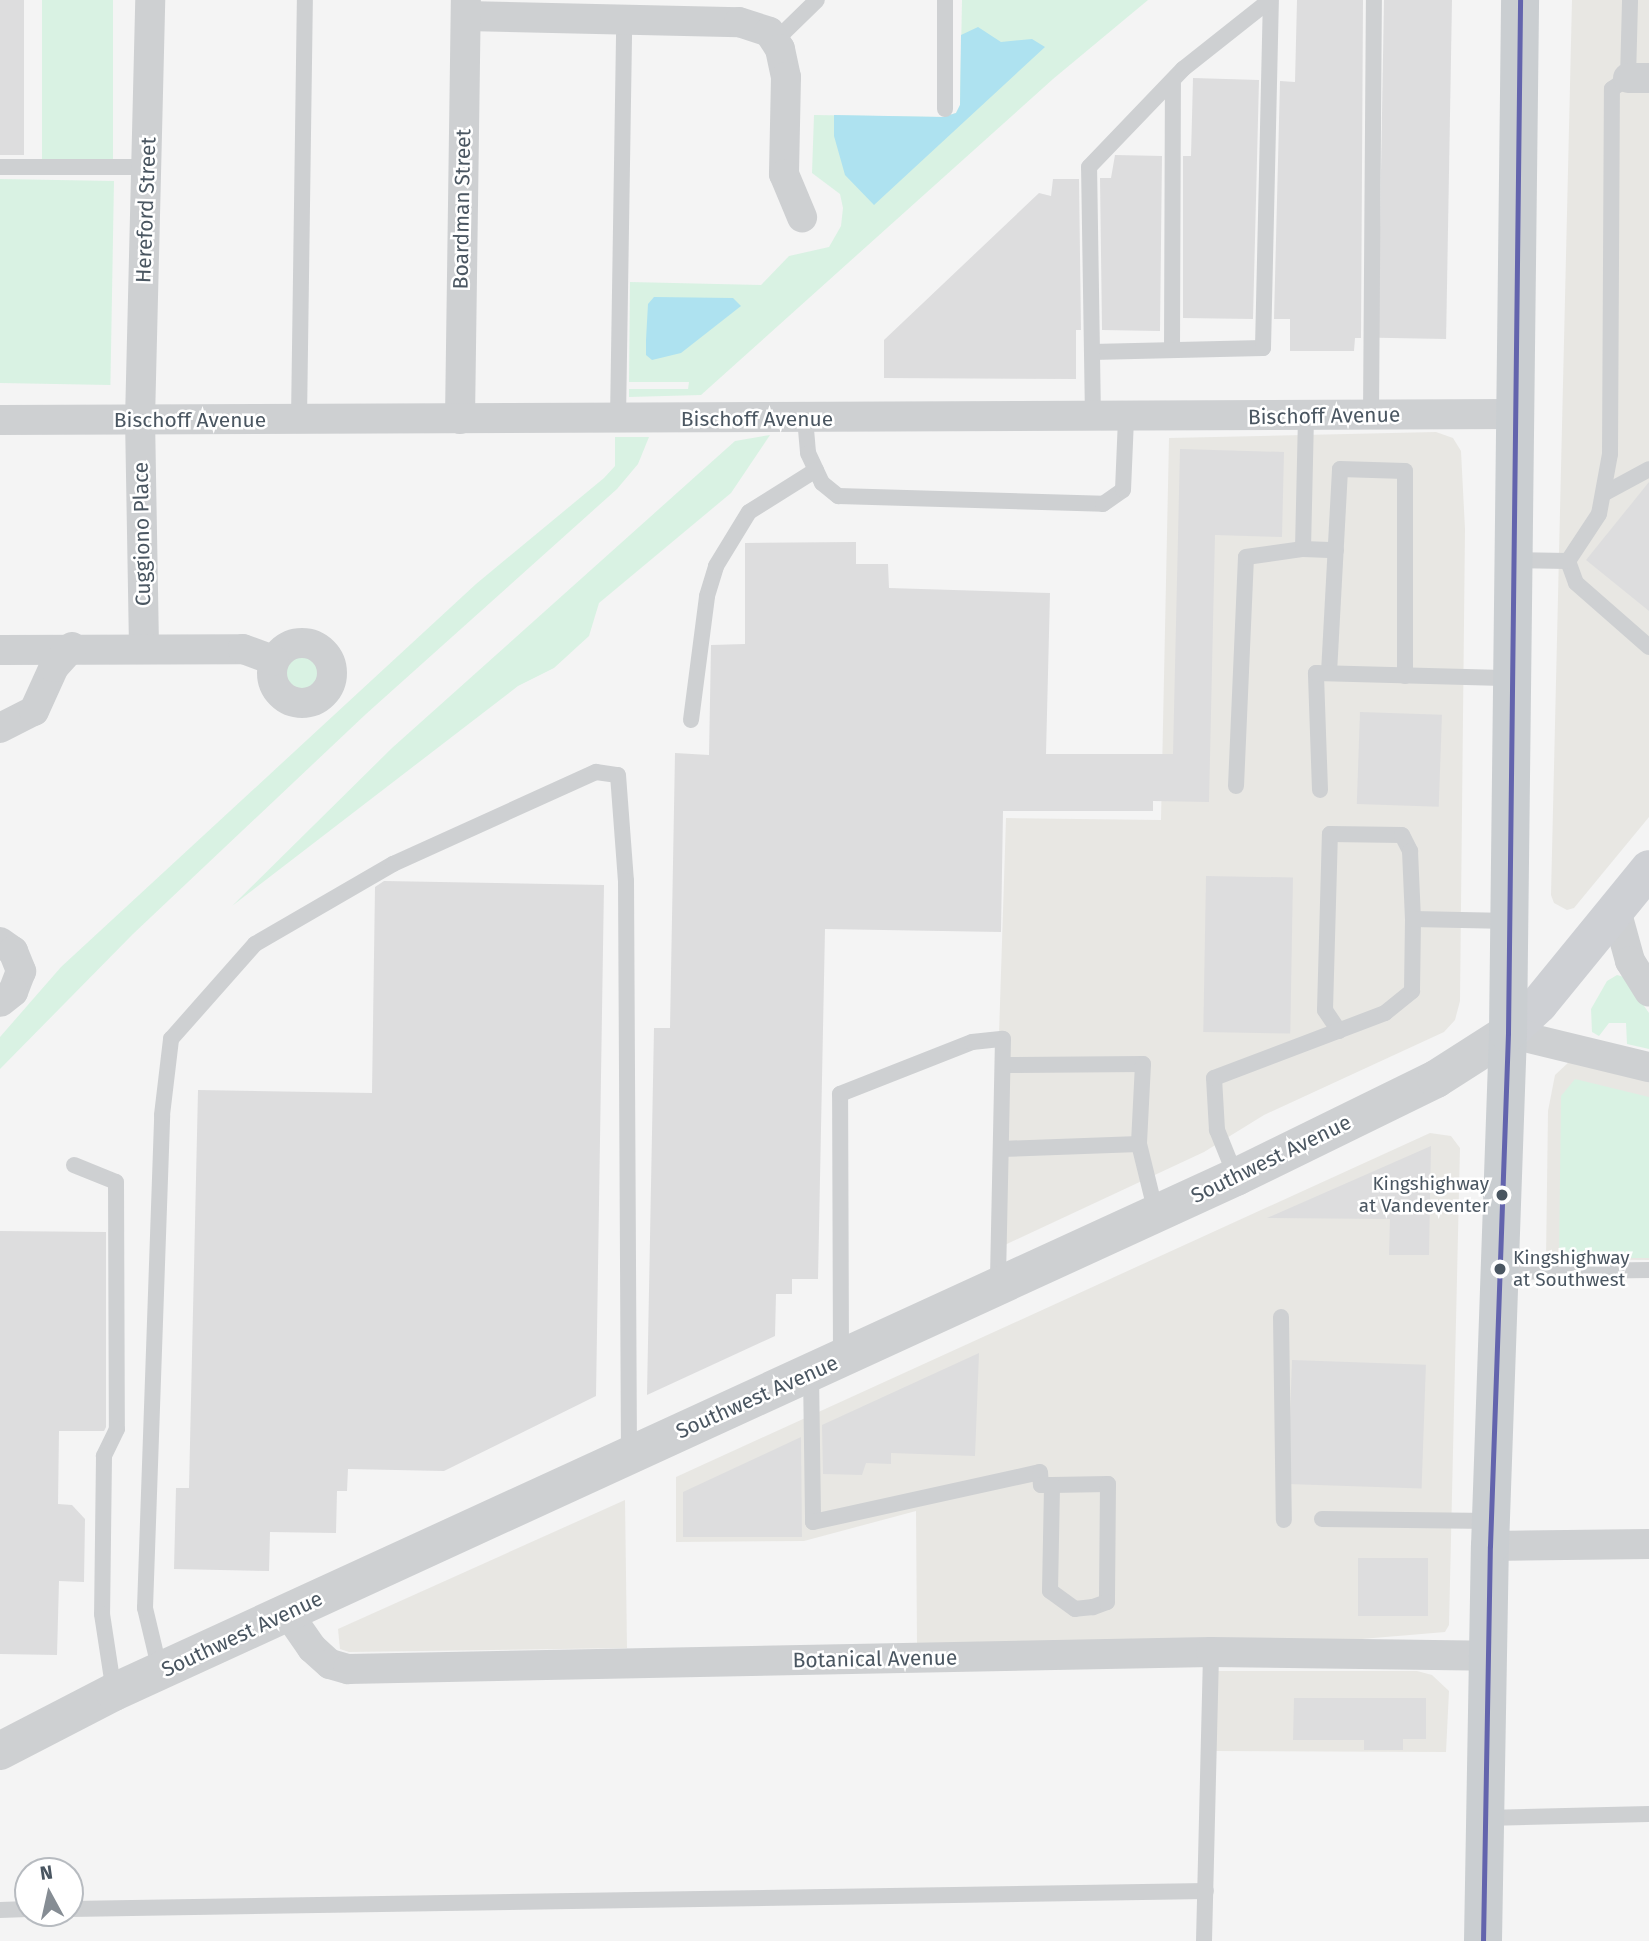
<!DOCTYPE html>
<style>
body{margin:0}
#map{position:relative;width:1649px;height:1941px;overflow:hidden;background:#f4f4f4;font-family:"Fira Sans",sans-serif}
div>[style]{position:absolute}
[style*='--x']{left:calc(var(--x)*1px);top:calc(var(--y)*1px);width:calc(var(--w)*1px);rotate:calc(var(--a)*1deg)}
.commercial>*{inset:0;background:#e8e7e3}
.green>*{inset:0;background:#d9f2e3;transform-origin:0 0}
.round{border-radius:50%}
.water>*{inset:0;background:#aee2f0}
.building>*{inset:0;background:#ddddde;transform-origin:0 0}
.service>*{height:16px;margin:-8px;padding:0 8px;transform-origin:8px;border-radius:8px;background:#ced0d2}
.minor>*{height:30px;margin:-15px;padding:0 15px;transform-origin:15px;border-radius:15px;background:#ced0d2}
.minor>.ring{margin:-15px;padding:0;box-sizing:content-box;background:none;border:30px solid #ced0d2;border-radius:50%}
.tertiary>*{height:38px;margin:-19px;padding:0 19px;transform-origin:19px;border-radius:19px;background:#ced0d2}
.secondary>*{height:38px;margin:-19px;padding:0 19px;transform-origin:19px;border-radius:19px;background:#ced0d4}
.primary>*{height:38px;margin:-19px;padding:0 19px;transform-origin:19px;border-radius:19px;background:#caced1}
.bus-1>*{height:5px;margin:-2.5px;padding:0 2.5px;transform-origin:2.5px;border-radius:2.5px;background:#6364ad}
.dots>*{width:19px;height:19px;translate:-50% -50%;box-sizing:border-box;border:4px solid #fff;border-radius:50%}
span{translate:-50% -50%;white-space:nowrap;text-align:center;line-height:1.15;-webkit-text-stroke:5px #fff;paint-order:stroke}
.bus-label{font-size:19px;color:#4a5661}
.right{translate:-100% -50%;text-align:right}
.left{translate:0 -50%;text-align:left}
.street-label{font-size:21px;color:#4a5661}
.north{position:absolute;left:14px;top:1857px;width:70px;height:70px;box-sizing:border-box;background:#fff;border:2px solid #b7bbc0;border-radius:50%;rotate:352deg;font-size:19px;font-weight:700;line-height:28px;text-align:center;color:#4a5661}
.north::after{content:'';display:block;margin:auto;width:24px;height:32px;background:#868d94;clip-path:polygon(50% 0,100% 100%,50% 72%,0 100%)}
</style>
<div id="map">
<div class="commercial">
<div style="clip-path:polygon(1572px 0,1649px 0,1649px 817px,1574px 908px,1567px 910px,1554px 903px,1551px 895px)"></div>
<div style="clip-path:polygon(1436px 432px,1453px 438px,1461px 451px,1465px 529px,1460px 1001px,1455px 1020px,1444px 1032px,1264px 1115px,1204px 1152px,992px 1251px,1006px 818px,1161px 820px,1169px 438px)"></div>
<div style="clip-path:polygon(1570px 1061px,1649px 1081px,1649px 1260px,1546px 1259px,1548px 1111px,1555px 1075px)"></div>
<div style="clip-path:polygon(1430px 1133px,1451px 1136px,1460px 1148px,1449px 1625px,1445px 1632px,1350px 1640px,917px 1645px,916px 1511px,804px 1541px,676px 1542px,676px 1477px)"></div>
<div style="clip-path:polygon(625px 1500px,627px 1648px,349px 1652px,340px 1649px,338px 1629px)"></div>
<div style="clip-path:polygon(1217px 1671px,1417px 1671px,1432px 1675px,1449px 1691px,1446px 1752px,1214px 1751px)"></div>
</div>
<div class="green">
<div style="left:42px;top:0;width:71px;height:159px"></div>
<div style="clip-path:polygon(962px 0,1148px 0,1053px 79px,701px 395px,629px 397px,629px 389px,688px 389px,689px 382px,629px 382px,630px 282px,761px 285px,789px 256px,829px 247px,841px 226px,843px 208px,840px 194px,812px 173px,814px 115px,943px 117px,956px 113px,960px 105px)"></div>
<div style="left:0;top:179px;width:114px;height:204px;rotate:1deg"></div>
<div style="clip-path:polygon(770px 435px,731px 493px,599px 603px,589px 636px,554px 668px,518px 686px,232px 906px,392px 748px,735px 441px)"></div>
<div style="clip-path:polygon(615px 437px,649px 437px,638px 464px,617px 489px,366px 714px,133px 934px,0 1069px,0 1037px,61px 967px,476px 584px,604px 478px,615px 466px)"></div>
<div class="round" style="left:284px;top:656px;width:36px;height:36px"></div>
<div style="clip-path:polygon(1617px 975px,1624px 977px,1649px 1013px,1649px 1049px,1627px 1044px,1626px 1023px,1609px 1023px,1599px 1036px,1592px 1032px,1591px 1009px,1607px 981px)"></div>
<div style="clip-path:polygon(1575px 1079px,1649px 1097px,1649px 1258px,1559px 1258px,1561px 1096px)"></div>
</div>
<div class="water">
<div style="clip-path:polygon(978px 27px,1001px 42px,1032px 39px,1045px 47px,874px 205px,845px 175px,834px 136px,834px 115px,943px 117px,956px 113px,960px 105px,961px 35px)"></div>
<div style="clip-path:polygon(654px 297px,733px 298px,741px 306px,681px 353px,652px 360px,646px 355px,646px 340px,648px 304px)"></div>
</div>
<div class="building">
<div style="left:0;top:0;width:24px;height:155px"></div>
<div style="clip-path:polygon(1297px 0,1363px 0,1361px 338px,1355px 338px,1354px 351px,1290px 351px,1290px 319px,1274px 319px,1280px 81px,1295px 82px)"></div>
<div style="left:1452px;top:0;width:339px;height:68px;rotate:91deg"></div>
<div style="clip-path:polygon(1193px 78px,1259px 80px,1253px 319px,1183px 318px,1183px 156px,1191px 156px)"></div>
<div style="clip-path:polygon(1115px 155px,1162px 156px,1160px 331px,1102px 330px,1100px 178px,1111px 178px)"></div>
<div style="clip-path:polygon(1053px 179px,1079px 179px,1081px 330px,1076px 330px,1076px 379px,884px 378px,884px 340px,1039px 193px,1051px 196px)"></div>
<div style="clip-path:polygon(1180px 449px,1284px 452px,1282px 537px,1215px 535px,1209px 802px,1153px 801px,1153px 811px,1003px 811px,1001px 932px,825px 929px,818px 1279px,792px 1279px,792px 1294px,776px 1294px,775px 1336px,647px 1395px,654px 1028px,670px 1028px,675px 753px,709px 755px,711px 645px,745px 644px,745px 543px,856px 542px,856px 564px,888px 564px,889px 588px,1050px 593px,1046px 754px,1173px 754px)"></div>
<div style="clip-path:polygon(1649px 482px,1649px 611px,1586px 560px)"></div>
<div style="left:1360px;top:712px;width:82px;height:92px;rotate:2deg"></div>
<div style="left:1206px;top:876px;width:87px;height:156px;rotate:1deg"></div>
<div style="clip-path:polygon(384px 881px,604px 885px,596px 1396px,444px 1471px,348px 1469px,347px 1491px,337px 1491px,336px 1533px,270px 1532px,269px 1571px,174px 1569px,176px 1488px,189px 1488px,198px 1090px,372px 1093px,375px 887px)"></div>
<div style="clip-path:polygon(1431px 1146px,1429px 1255px,1389px 1255px,1390px 1219px,1267px 1218px)"></div>
<div style="clip-path:polygon(0 1231px,106px 1232px,106px 1427px,104px 1431px,59px 1431px,58px 1504px,72px 1505px,85px 1519px,84px 1582px,59px 1581px,57px 1655px,0 1654px)"></div>
<div style="clip-path:polygon(979px 1353px,975px 1456px,891px 1453px,891px 1464px,866px 1463px,862px 1475px,823px 1474px,822px 1425px)"></div>
<div style="left:1292px;top:1360px;width:134px;height:124px;rotate:2deg"></div>
<div style="clip-path:polygon(801px 1437px,802px 1537px,683px 1537px,683px 1492px)"></div>
<div style="left:1358px;top:1558px;width:70px;height:58px"></div>
<div style="clip-path:polygon(1294px 1698px,1426px 1698px,1426px 1739px,1403px 1739px,1403px 1750px,1364px 1750px,1364px 1740px,1293px 1740px)"></div>
</div>
<div class="service">
<div style="--x:945;--y:0;--w:109;--a:90"></div>
<div style="--x:776;--y:40;--w:57;--a:-44.3"></div>
<div style="--x:0;--y:167;--w:148;--a:0"></div>
<div style="--x:1172;--y:349;--w:268;--a:-89.8"></div>
<div style="--x:1092;--y:352;--w:171;--a:-1.3"></div>
<div style="--x:1263;--y:348;--w:348;--a:-88.7"></div>
<div style="--x:1371;--y:415;--w:415;--a:-89.6"></div>
<div style="--x:805;--y:418;--w:35;--a:85"></div>
<div style="--x:808;--y:453;--w:33;--a:65"></div>
<div style="--x:822;--y:483;--w:21;--a:39"></div>
<div style="--x:838;--y:496;--w:265;--a:1.7"></div>
<div style="--x:1103;--y:504;--w:24;--a:-35"></div>
<div style="--x:1123;--y:490;--w:72;--a:-87.6"></div>
<div style="--x:1093;--y:418;--w:251;--a:-90.9"></div>
<div style="--x:1089;--y:167;--w:136;--a:-46.2"></div>
<div style="--x:1183;--y:69;--w:111;--a:-38.4"></div>
<div style="--x:618;--y:419;--w:400;--a:-89.1"></div>
<div style="--x:299;--y:420;--w:420;--a:-89.2"></div>
<div style="--x:1603;--y:494;--w:52;--a:-28.5"></div>
<div style="--x:1303;--y:549;--w:33;--a:2"></div>
<div style="--x:1513;--y:560;--w:55;--a:1"></div>
<div style="--x:1568;--y:561;--w:23;--a:70"></div>
<div style="--x:1576;--y:583;--w:97;--a:41.2"></div>
<div style="--x:1568;--y:561;--w:56;--a:-56.6"></div>
<div style="--x:1599;--y:514;--w:61;--a:-79.6"></div>
<div style="--x:1610;--y:454;--w:365;--a:-89.7"></div>
<div style="--x:1612;--y:89;--w:19;--a:-35"></div>
<div style="--x:1628;--y:78;--w:78;--a:-88.5"></div>
<div style="--x:1329;--y:673;--w:204;--a:-86.9"></div>
<div style="--x:1340;--y:469;--w:65;--a:1.8"></div>
<div style="--x:1405;--y:471;--w:205;--a:90"></div>
<div style="--x:691;--y:720;--w:125;--a:-82.6"></div>
<div style="--x:707;--y:596;--w:31;--a:-73"></div>
<div style="--x:716;--y:566;--w:63;--a:-58.6"></div>
<div style="--x:749;--y:512;--w:79;--a:-32.1"></div>
<div style="--x:1236;--y:786;--w:229;--a:-87.5"></div>
<div style="--x:1246;--y:557;--w:58;--a:-8"></div>
<div style="--x:1303;--y:549;--w:133;--a:-88.7"></div>
<div style="--x:1320;--y:790;--w:117;--a:-92"></div>
<div style="--x:1316;--y:673;--w:197;--a:1.5"></div>
<div style="--x:1339;--y:1031;--w:25;--a:-124"></div>
<div style="--x:1325;--y:1010;--w:176;--a:-88.4"></div>
<div style="--x:1330;--y:834;--w:72;--a:0.8"></div>
<div style="--x:1402;--y:835;--w:18;--a:63"></div>
<div style="--x:1410;--y:851;--w:68;--a:87.5"></div>
<div style="--x:1003;--y:1065;--w:140;--a:-0.4"></div>
<div style="--x:1143;--y:1064;--w:80;--a:92.9"></div>
<div style="--x:1139;--y:1144;--w:71;--a:76.2"></div>
<div style="--x:1001;--y:1149;--w:138;--a:-2.1"></div>
<div style="--x:74;--y:1165;--w:45;--a:22"></div>
<div style="--x:116;--y:1182;--w:247;--a:89.8"></div>
<div style="--x:117;--y:1429;--w:30;--a:116"></div>
<div style="--x:104;--y:1456;--w:158;--a:90.7"></div>
<div style="--x:102;--y:1614;--w:79;--a:81.3"></div>
<div style="--x:1236;--y:1177;--w:51;--a:-112"></div>
<div style="--x:1217;--y:1130;--w:52;--a:-93.3"></div>
<div style="--x:1214;--y:1078;--w:183;--a:-20.8"></div>
<div style="--x:1385;--y:1013;--w:35;--a:-39"></div>
<div style="--x:1412;--y:991;--w:72;--a:-89.2"></div>
<div style="--x:1413;--y:919;--w:97;--a:1.2"></div>
<div style="--x:1499;--y:1272;--w:150;--a:-0.8"></div>
<div style="--x:1281;--y:1317;--w:203;--a:89.2"></div>
<div style="--x:841;--y:1357;--w:263;--a:-90.2"></div>
<div style="--x:840;--y:1094;--w:142;--a:-21.5"></div>
<div style="--x:972;--y:1042;--w:31;--a:-6"></div>
<div style="--x:1003;--y:1039;--w:245;--a:91.2"></div>
<div style="--x:811;--y:1373;--w:149;--a:89.2"></div>
<div style="--x:813;--y:1522;--w:232;--a:-12.4"></div>
<div style="--x:1040;--y:1472;--w:13;--a:86"></div>
<div style="--x:1041;--y:1485;--w:11;--a:0"></div>
<div style="--x:1052;--y:1485;--w:56;--a:-1"></div>
<div style="--x:1108;--y:1484;--w:118;--a:90.5"></div>
<div style="--x:1107;--y:1602;--w:15;--a:160"></div>
<div style="--x:1093;--y:1607;--w:18;--a:174"></div>
<div style="--x:1075;--y:1609;--w:31;--a:-144"></div>
<div style="--x:1050;--y:1591;--w:106;--a:-88.9"></div>
<div style="--x:1322;--y:1519;--w:169;--a:0.7"></div>
<div style="--x:160;--y:1671;--w:65;--a:-103.4"></div>
<div style="--x:145;--y:1608;--w:493;--a:-88"></div>
<div style="--x:162;--y:1115;--w:77;--a:-83.2"></div>
<div style="--x:171;--y:1039;--w:127;--a:-48.5"></div>
<div style="--x:255;--y:944;--w:160;--a:-30.1"></div>
<div style="--x:393;--y:864;--w:223;--a:-24.4"></div>
<div style="--x:596;--y:772;--w:22;--a:8"></div>
<div style="--x:618;--y:775;--w:106;--a:85.7"></div>
<div style="--x:626;--y:881;--w:572;--a:89.7"></div>
<div style="--x:1486;--y:1818;--w:163;--a:-1.4"></div>
<div style="--x:70;--y:1909;--w:1136;--a:-0.91"></div>
<div style="--x:0;--y:1910;--w:28;--a:-2"></div>
<div style="--x:1204;--y:1941;--w:289;--a:-88.6"></div>
</div>
<div class="minor">
<div style="--x:466;--y:16;--w:273;--a:1.3"></div>
<div style="--x:739;--y:22;--w:32;--a:18"></div>
<div style="--x:769;--y:32;--w:20;--a:57"></div>
<div style="--x:780;--y:49;--w:29;--a:78"></div>
<div style="--x:786;--y:77;--w:97;--a:91.2"></div>
<div style="--x:784;--y:174;--w:47;--a:67.3"></div>
<div style="--x:1628;--y:78;--w:21;--a:0"></div>
<div style="--x:460;--y:419;--w:419;--a:-89.2"></div>
<div style="--x:0;--y:420;--w:1515;--a:-0.23"></div>
<div class="ring" style="left:272px;top:643px;width:30px;height:30px"></div>
<div style="--x:144;--y:647;--w:227;--a:-91"></div>
<div style="--x:140;--y:420;--w:420;--a:-88.6"></div>
<div style="--x:0;--y:650;--w:243;--a:-0.2"></div>
<div style="--x:243;--y:649;--w:33;--a:20"></div>
<div style="--x:0;--y:728;--w:38;--a:-27"></div>
<div style="--x:34;--y:711;--w:48;--a:-65.6"></div>
<div style="--x:54;--y:667;--w:27;--a:-48"></div>
<div style="--x:1616;--y:910;--w:53;--a:74.6"></div>
<div style="--x:1630;--y:961;--w:36;--a:58"></div>
<div style="--x:0;--y:942;--w:16;--a:35"></div>
<div style="--x:13;--y:951;--w:22;--a:68"></div>
<div style="--x:21;--y:971;--w:22;--a:111"></div>
<div style="--x:13;--y:992;--w:16;--a:142"></div>
<div style="--x:1508;--y:1033;--w:145;--a:13.6"></div>
<div style="--x:1490;--y:1546;--w:159;--a:-0.7"></div>
<div style="--x:287;--y:1612;--w:44;--a:55.2"></div>
<div style="--x:312;--y:1648;--w:24;--a:42"></div>
<div style="--x:330;--y:1664;--w:19;--a:16"></div>
<div style="--x:348;--y:1669;--w:863;--a:-1.13"></div>
<div style="--x:1211;--y:1652;--w:277;--a:0.8"></div>
</div>
<div class="tertiary">
<div style="--x:0;--y:1751;--w:128;--a:-27.4"></div>
<div style="--x:114;--y:1692;--w:1235;--a:-24.66"></div>
<div style="--x:1236;--y:1177;--w:223;--a:-26.1"></div>
<div style="--x:1436;--y:1079;--w:85;--a:-32.6"></div>
</div>
<div class="secondary">
<div style="--x:1508;--y:1033;--w:42;--a:-43.1"></div>
<div style="--x:1539;--y:1004;--w:174;--a:-50.8"></div>
</div>
<div class="primary">
<div style="--x:1483;--y:1941;--w:395;--a:-89"></div>
<div style="--x:1490;--y:1546;--w:513;--a:-87.99"></div>
<div style="--x:1508;--y:1033;--w:1033;--a:-89.33"></div>
</div>
<div class="bus-1">
<div style="--x:1483;--y:1941;--w:395;--a:-89"></div>
<div style="--x:1490;--y:1546;--w:513;--a:-87.99"></div>
<div style="--x:1508;--y:1033;--w:1033;--a:-89.33"></div>
</div>
<div class="dots">
<div style="left:1502px;top:1195px;background:#4a5661"></div>
<div style="left:1500px;top:1269px;background:#4a5661"></div>
</div>
<div class="bus-label">
<span class="right" style="left:1489px;top:1195px">Kingshighway<br>at Vandeventer</span>
<span class="left" style="left:1513px;top:1269px">Kingshighway<br>at Southwest</span>
</div>
<div class="street-label">
<span style="left:462px;top:209px;rotate:-89deg">Boardman Street</span>
<span style="left:146px;top:210px;rotate:-88deg">Hereford Street</span>
<span style="left:1324px;top:416px;rotate:-1deg">Bischoff Avenue</span>
<span style="left:757px;top:419px">Bischoff Avenue</span>
<span style="left:190px;top:420px">Bischoff Avenue</span>
<span style="left:142px;top:534px;rotate:-91deg">Cuggiono Place</span>
<span style="left:1271px;top:1159px;rotate:-26deg">Southwest Avenue</span>
<span style="left:757px;top:1397px;rotate:-24deg">Southwest Avenue</span>
<span style="left:242px;top:1634px;rotate:-25deg">Southwest Avenue</span>
<span style="left:875px;top:1659px;rotate:-1deg">Botanical Avenue</span>
</div>
<div class="north">N</div>
</div>
